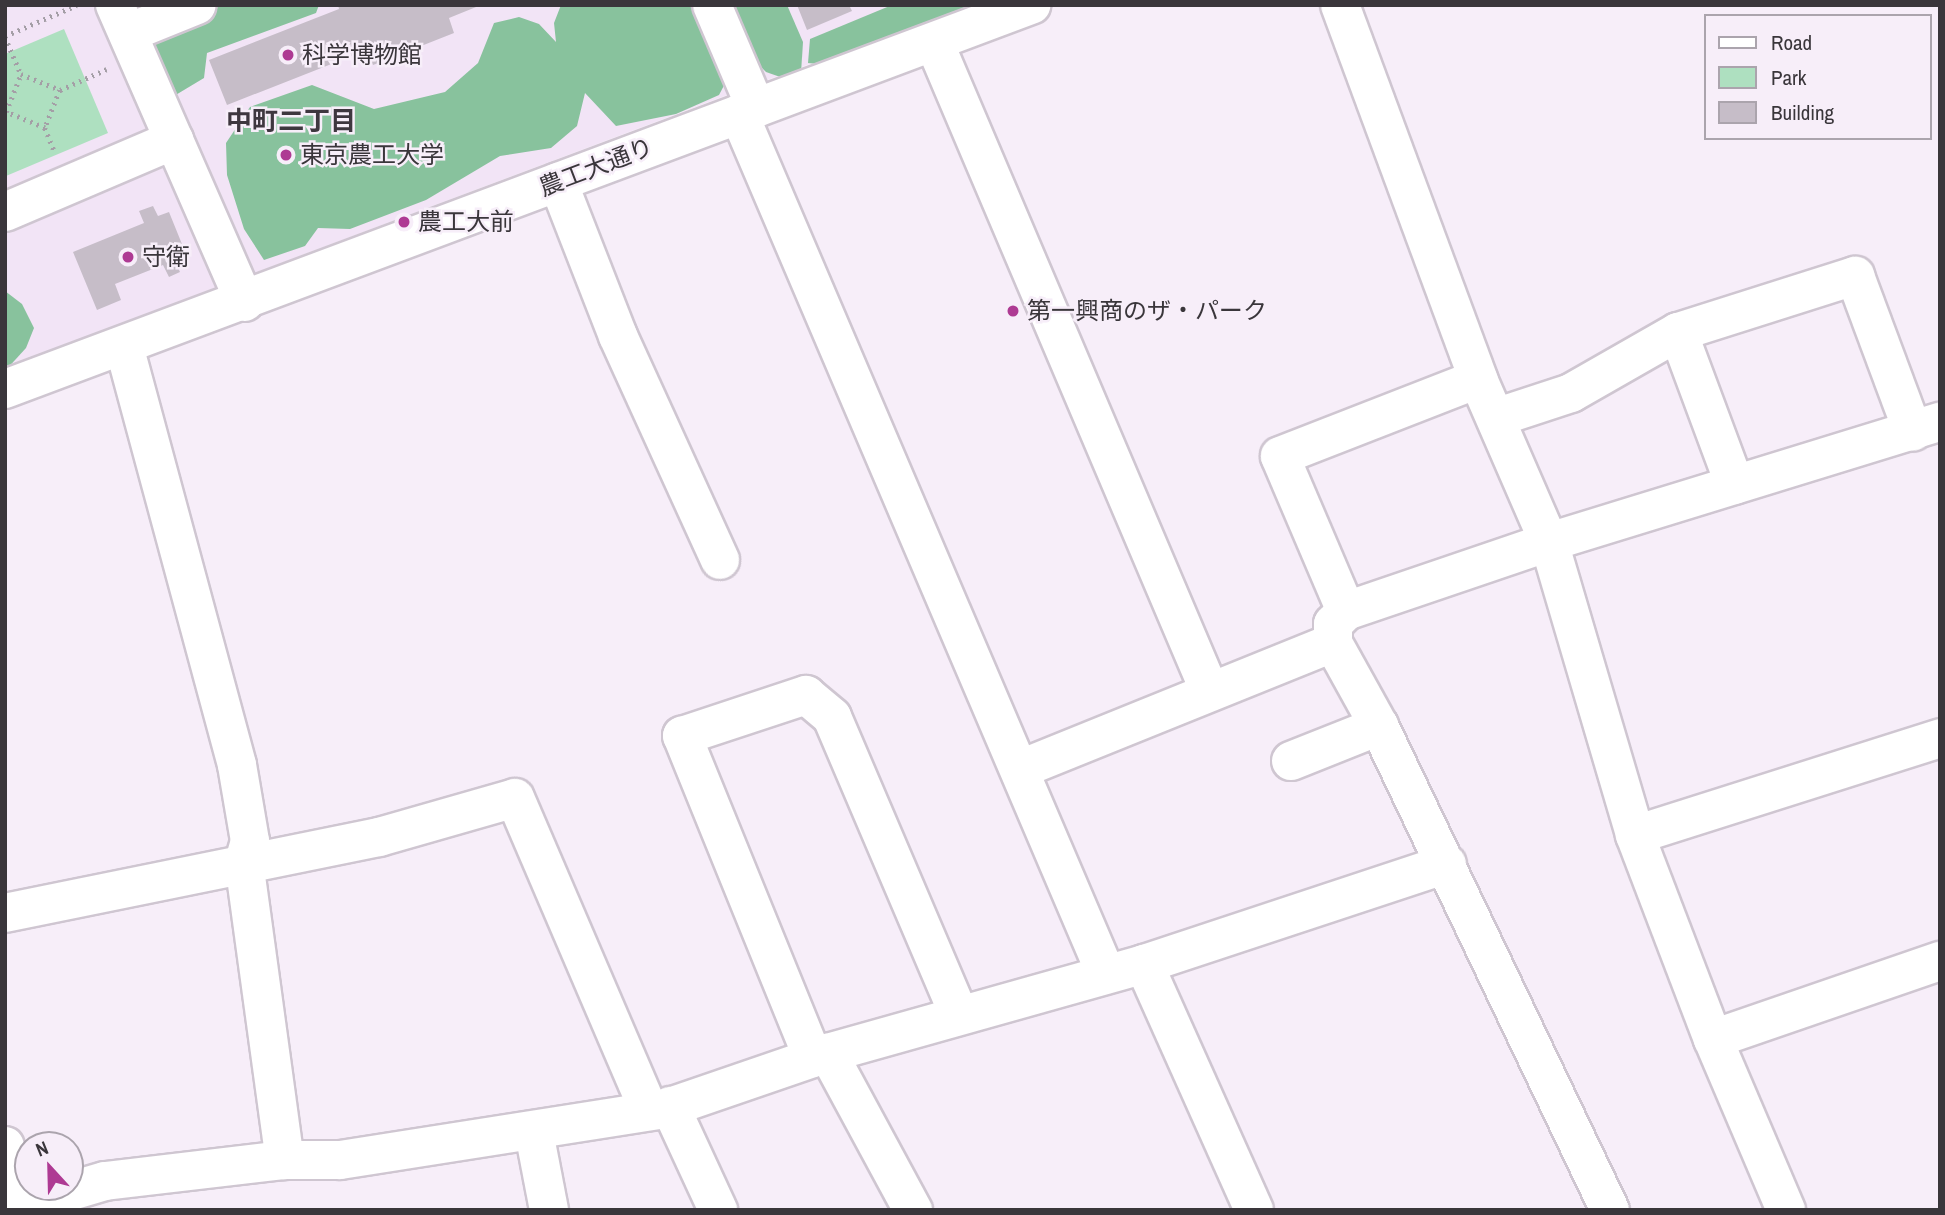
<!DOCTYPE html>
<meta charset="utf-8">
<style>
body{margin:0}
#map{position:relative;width:1945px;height:1215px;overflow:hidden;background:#f7eef9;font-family:"Archivo Narrow","Noto Sans JP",sans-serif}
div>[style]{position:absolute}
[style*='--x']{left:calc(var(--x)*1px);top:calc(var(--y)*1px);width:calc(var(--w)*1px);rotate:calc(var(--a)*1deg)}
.built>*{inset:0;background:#f2e4f6}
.green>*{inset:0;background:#aee0c0}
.forest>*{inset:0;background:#88c29d}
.building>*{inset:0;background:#c6bdc8}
.path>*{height:4.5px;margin-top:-2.25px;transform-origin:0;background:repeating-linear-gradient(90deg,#a49ea6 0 2px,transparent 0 7px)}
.roads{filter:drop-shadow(2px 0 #cfc6d1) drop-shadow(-2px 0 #cfc6d1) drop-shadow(0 2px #cfc6d1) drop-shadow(0 -2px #cfc6d1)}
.minor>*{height:38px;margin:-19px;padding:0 19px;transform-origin:19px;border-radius:19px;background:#fff}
.dots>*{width:19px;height:19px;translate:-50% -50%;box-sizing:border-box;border:4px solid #f7eef9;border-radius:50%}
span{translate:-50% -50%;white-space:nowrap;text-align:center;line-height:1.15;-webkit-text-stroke:5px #f7eef9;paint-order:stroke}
.poi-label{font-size:24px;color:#3a363b}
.left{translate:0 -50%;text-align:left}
.street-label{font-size:24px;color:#3a363b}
.neighbourhood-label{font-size:26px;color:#3e373f;font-weight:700}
.frame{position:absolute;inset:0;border:7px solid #3a363b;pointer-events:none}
.legend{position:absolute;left:1704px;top:14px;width:228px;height:126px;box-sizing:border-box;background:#f7eef9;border:2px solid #aba4ad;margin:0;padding:9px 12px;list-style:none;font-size:21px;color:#3a363b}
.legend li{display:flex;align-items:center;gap:14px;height:35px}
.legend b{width:35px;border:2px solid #aba4ad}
.north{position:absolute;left:14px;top:1131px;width:70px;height:70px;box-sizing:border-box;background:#f7eef9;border:2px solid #aba4ad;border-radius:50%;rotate:338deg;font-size:19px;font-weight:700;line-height:28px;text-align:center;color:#3a363b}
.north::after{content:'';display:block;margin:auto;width:24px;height:32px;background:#ae3a93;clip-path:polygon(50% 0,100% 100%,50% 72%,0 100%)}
</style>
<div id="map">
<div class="built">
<div style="clip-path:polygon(5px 5px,966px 5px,5px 367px)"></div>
</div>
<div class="green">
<div style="clip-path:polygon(64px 29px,108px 133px,6px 176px,5px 54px)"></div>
</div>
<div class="forest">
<div style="clip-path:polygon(218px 5px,319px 5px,316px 13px,207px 53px,204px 78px,174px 96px,149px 44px,161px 28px)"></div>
<div style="clip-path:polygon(561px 5px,701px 5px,730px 74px,719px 95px,676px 114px,616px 126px,585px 93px,577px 126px,551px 148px,500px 156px,426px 200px,350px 229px,318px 228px,305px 246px,264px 260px,244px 229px,227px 175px,226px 143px,250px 107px,312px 85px,374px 109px,445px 92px,478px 63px,494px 23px,519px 17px,539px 24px,556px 42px,554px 23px)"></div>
<div style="clip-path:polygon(725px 5px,787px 5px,803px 42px,801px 73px,786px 79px,766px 72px,746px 52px)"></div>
<div style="clip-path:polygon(892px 5px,978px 5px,827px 65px,808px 63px,810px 39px)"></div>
<div style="clip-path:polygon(5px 291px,22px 304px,34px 328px,26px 348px,5px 371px)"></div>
</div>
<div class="building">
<div style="clip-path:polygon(338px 5px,481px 5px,449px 18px,454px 33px,373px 65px,367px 50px,227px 105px,209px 60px,339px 9px)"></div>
<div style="clip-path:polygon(797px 5px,849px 5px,852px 11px,807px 30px)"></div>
<div style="clip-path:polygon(153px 206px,158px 216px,169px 212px,186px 254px,174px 259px,180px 272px,169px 277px,163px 265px,115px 284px,121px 300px,97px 310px,73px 252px,144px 223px,139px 211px)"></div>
</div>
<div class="path">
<div style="--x:5;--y:36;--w:78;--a:-23.3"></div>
<div style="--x:5;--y:37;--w:40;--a:66.6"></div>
<div style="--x:21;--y:74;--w:42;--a:22.3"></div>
<div style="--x:60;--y:90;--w:41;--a:111.5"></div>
<div style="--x:45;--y:128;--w:42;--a:-157.7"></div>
<div style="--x:6;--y:112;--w:41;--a:-68.5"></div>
<div style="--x:60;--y:90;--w:51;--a:-24.1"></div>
<div style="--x:45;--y:128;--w:27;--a:68"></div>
</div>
<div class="roads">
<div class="minor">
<div style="--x:115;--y:5;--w:324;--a:66.4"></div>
<div style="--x:712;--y:5;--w:112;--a:66.9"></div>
<div style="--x:1340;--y:5;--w:399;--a:69.7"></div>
<div style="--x:1478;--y:379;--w:178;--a:66.5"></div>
<div style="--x:1549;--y:542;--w:305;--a:73.6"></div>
<div style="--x:1635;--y:835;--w:218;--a:69.1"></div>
<div style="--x:1713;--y:1039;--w:186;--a:66.9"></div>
<div style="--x:128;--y:33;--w:74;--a:-22.1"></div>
<div style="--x:934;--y:42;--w:706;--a:66.99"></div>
<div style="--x:739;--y:114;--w:935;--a:66.89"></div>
<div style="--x:558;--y:182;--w:165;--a:68.7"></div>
<div style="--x:618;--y:336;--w:246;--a:65.5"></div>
<div style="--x:5;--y:212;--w:184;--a:-23.1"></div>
<div style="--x:1678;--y:332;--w:163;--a:69.6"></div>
<div style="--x:124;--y:346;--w:434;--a:74.9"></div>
<div style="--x:237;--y:765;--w:77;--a:80.3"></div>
<div style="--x:250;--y:841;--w:22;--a:106"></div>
<div style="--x:244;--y:862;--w:301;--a:82.2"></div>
<div style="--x:5;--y:389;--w:1096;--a:-20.52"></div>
<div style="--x:1498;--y:417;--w:77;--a:-18.2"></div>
<div style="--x:1571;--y:393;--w:123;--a:-29.7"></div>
<div style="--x:1678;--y:332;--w:186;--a:-17.6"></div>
<div style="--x:1855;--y:276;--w:166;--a:69.6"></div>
<div style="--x:1346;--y:611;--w:168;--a:-113.1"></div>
<div style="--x:1280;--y:456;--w:212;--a:-21.3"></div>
<div style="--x:1333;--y:643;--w:95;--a:61"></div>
<div style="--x:1379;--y:726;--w:536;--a:64.49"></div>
<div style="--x:1291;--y:761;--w:95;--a:-21.7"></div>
<div style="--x:1023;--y:768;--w:334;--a:-22"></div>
<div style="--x:1333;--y:643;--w:19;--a:-90"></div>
<div style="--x:1333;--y:624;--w:18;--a:-45"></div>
<div style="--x:1346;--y:611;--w:214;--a:-18.8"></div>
<div style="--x:1549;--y:542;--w:409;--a:-17.1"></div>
<div style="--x:1635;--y:835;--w:320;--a:-17.6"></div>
<div style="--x:5;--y:913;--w:382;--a:-11.5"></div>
<div style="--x:379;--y:837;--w:141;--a:-16"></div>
<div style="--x:515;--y:798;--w:340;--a:66.8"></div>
<div style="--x:1144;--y:964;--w:269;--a:65.9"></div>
<div style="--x:1713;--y:1039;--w:240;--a:-19"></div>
<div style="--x:828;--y:1053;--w:179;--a:61.6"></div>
<div style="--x:813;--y:1058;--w:348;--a:-112.1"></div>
<div style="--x:682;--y:736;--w:131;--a:-18.3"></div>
<div style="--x:806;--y:695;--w:34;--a:40"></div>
<div style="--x:832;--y:717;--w:324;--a:66.9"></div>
<div style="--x:670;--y:1106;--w:115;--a:65.2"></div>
<div style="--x:534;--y:1132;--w:79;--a:79.1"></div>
<div style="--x:5;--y:1146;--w:61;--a:76.7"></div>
<div style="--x:7;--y:1210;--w:102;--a:-16.5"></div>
<div style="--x:105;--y:1181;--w:181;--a:-6.7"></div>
<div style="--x:285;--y:1160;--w:55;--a:0"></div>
<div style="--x:340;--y:1160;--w:328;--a:-8.9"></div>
<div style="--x:664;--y:1109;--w:173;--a:-18.9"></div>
<div style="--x:828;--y:1053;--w:328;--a:-15.7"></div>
<div style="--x:1144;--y:964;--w:319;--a:-18.3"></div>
</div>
</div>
<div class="dots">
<div style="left:288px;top:55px;background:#ae3a93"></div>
<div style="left:286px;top:155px;background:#ae3a93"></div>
<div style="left:404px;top:222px;background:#ae3a93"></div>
<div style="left:128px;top:257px;background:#ae3a93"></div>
<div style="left:1013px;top:311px;background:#ae3a93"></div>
</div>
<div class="poi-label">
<span class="left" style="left:302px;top:55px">科学博物館</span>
<span class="left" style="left:300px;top:155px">東京農工大学</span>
<span class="left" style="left:418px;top:222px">農工大前</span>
<span class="left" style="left:142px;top:257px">守衛</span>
<span class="left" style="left:1027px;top:311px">第一興商のザ・パーク</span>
</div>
<div class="street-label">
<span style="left:596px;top:167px;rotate:-21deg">農工大通り</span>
</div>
<div class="neighbourhood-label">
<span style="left:291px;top:121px">中町二丁目</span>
</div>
<div class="frame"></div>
<ul class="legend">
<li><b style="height:9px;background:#fff"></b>Road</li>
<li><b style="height:19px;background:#aee0c0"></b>Park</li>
<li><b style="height:19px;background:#c6bdc8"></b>Building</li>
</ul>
<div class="north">N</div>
</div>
